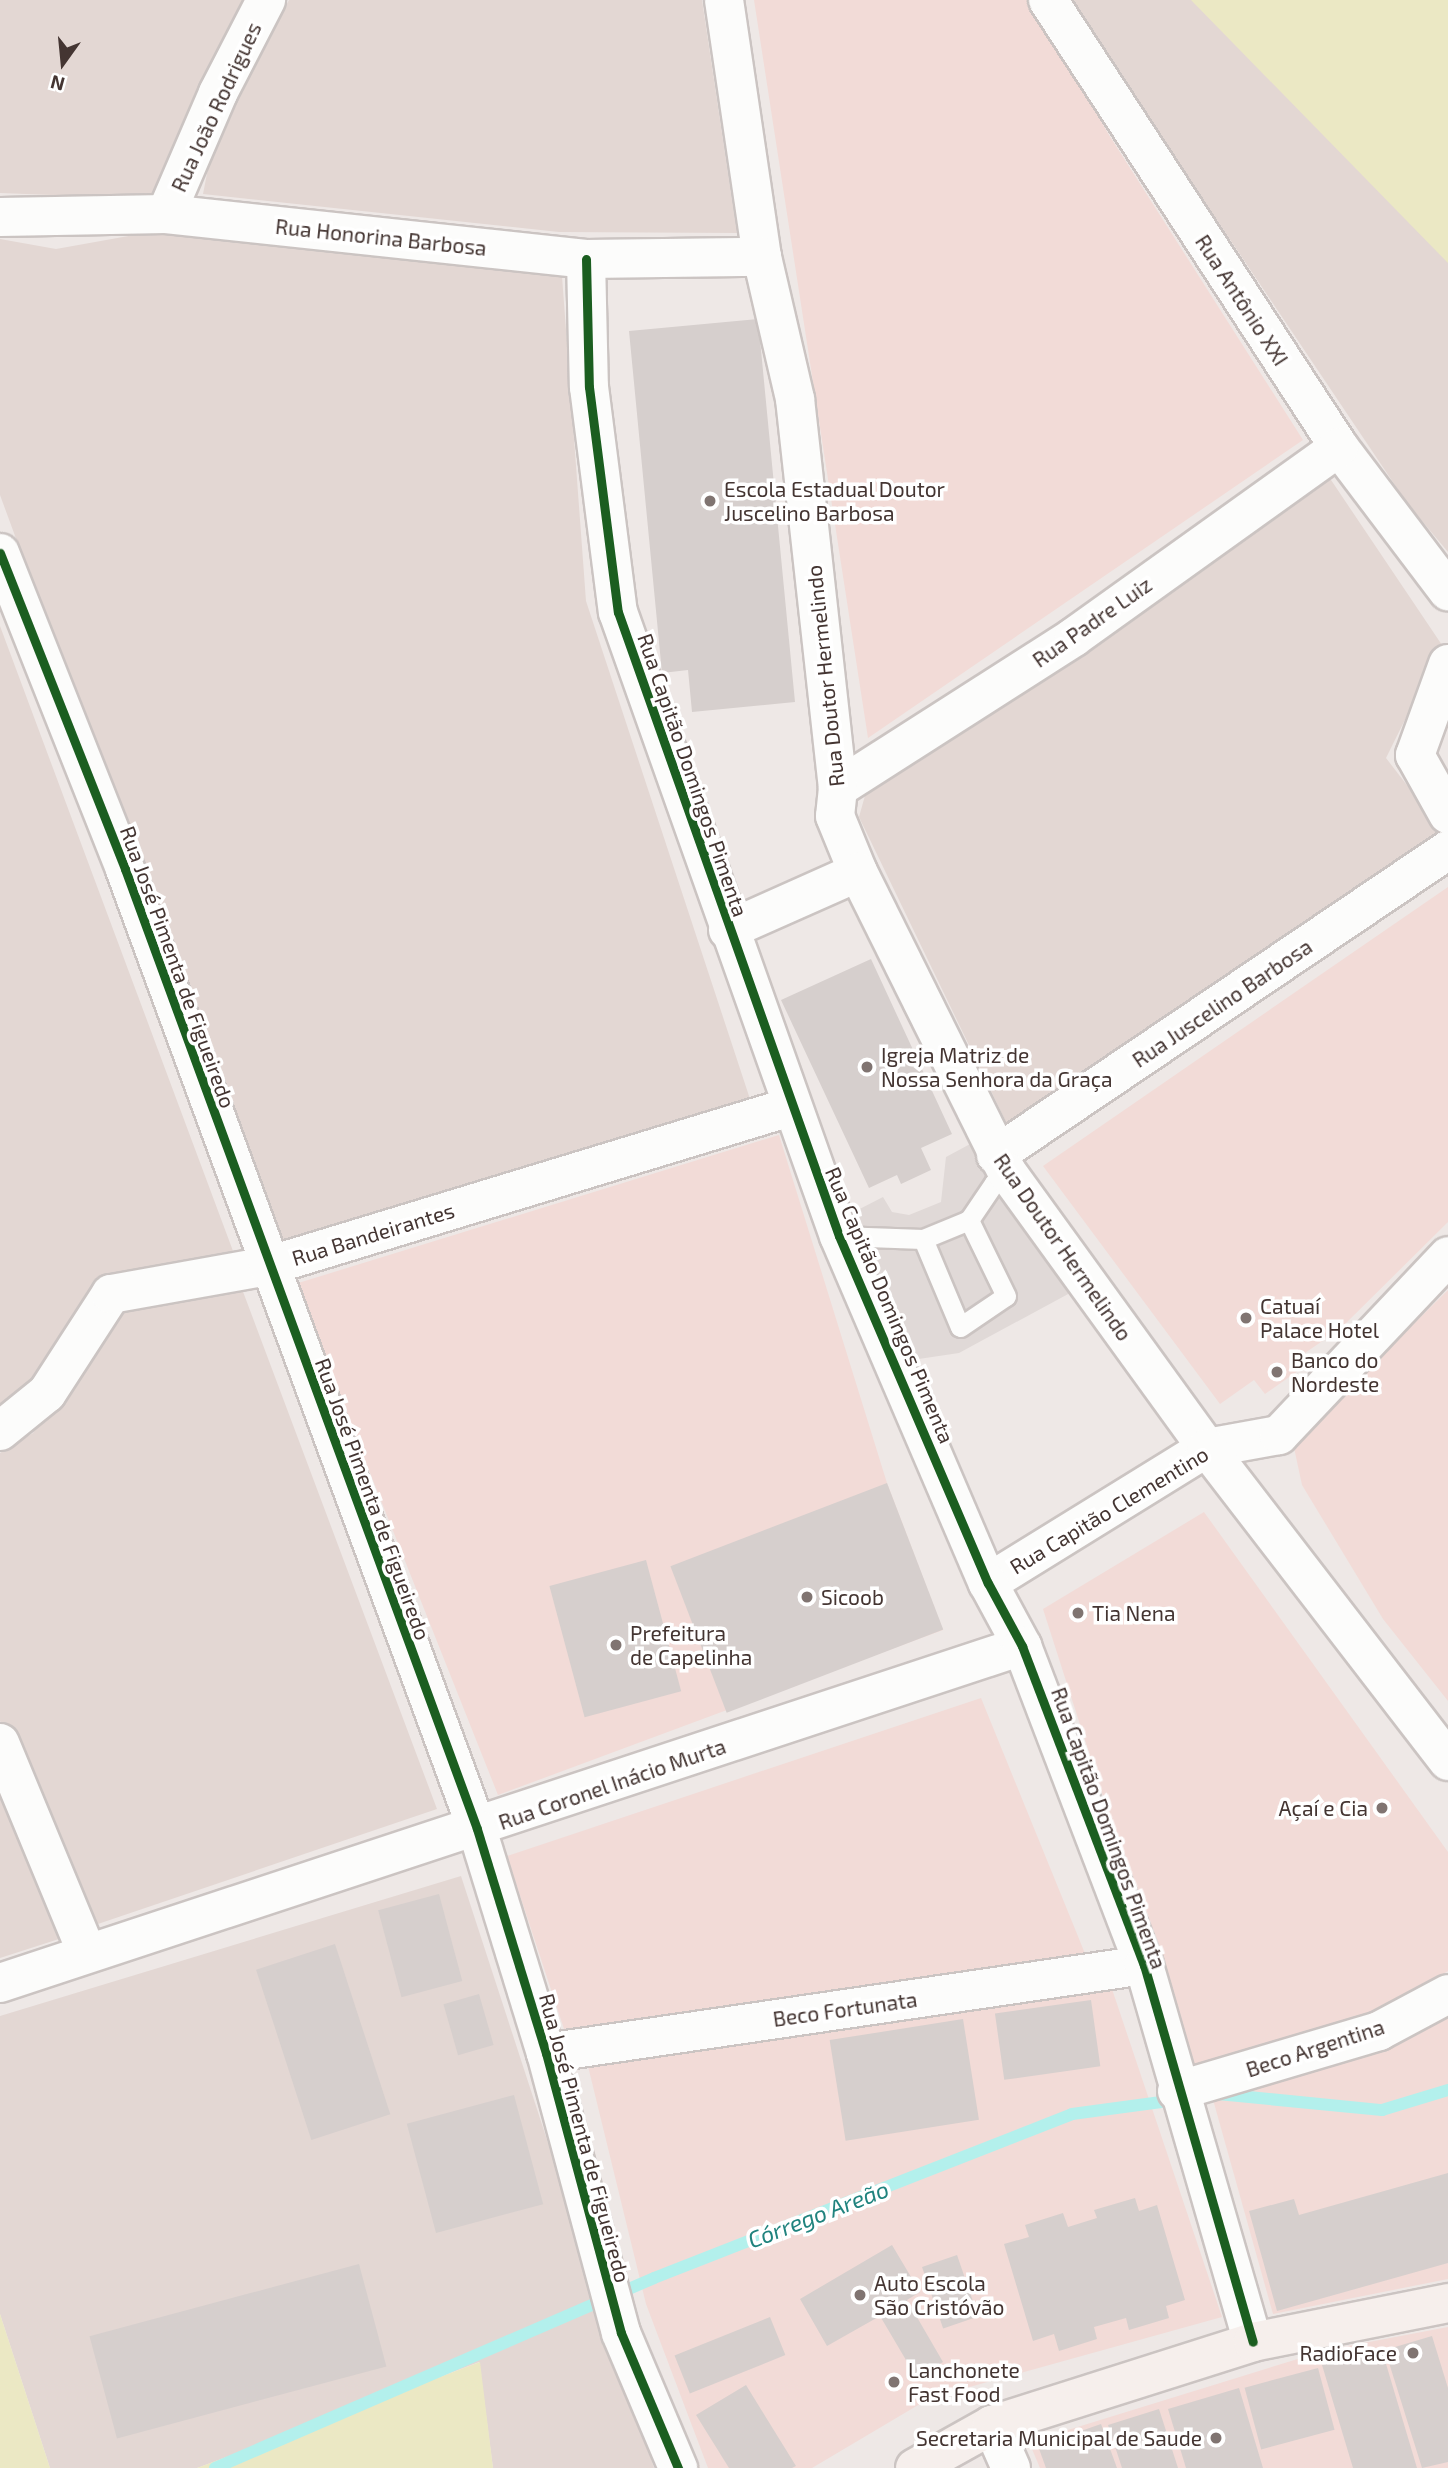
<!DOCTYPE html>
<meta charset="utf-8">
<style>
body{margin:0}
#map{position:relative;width:1448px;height:2468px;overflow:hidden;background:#eee8e6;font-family:"Exo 2",sans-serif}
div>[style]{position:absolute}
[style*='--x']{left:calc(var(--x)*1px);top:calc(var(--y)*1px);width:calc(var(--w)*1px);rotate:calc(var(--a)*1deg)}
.residential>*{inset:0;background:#e3d7d3}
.commercial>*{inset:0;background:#f2dbd7}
.green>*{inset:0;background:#ebe8c4}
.parking>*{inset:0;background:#e0d9d7}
.stream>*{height:12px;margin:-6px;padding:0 6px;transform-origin:6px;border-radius:6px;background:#b3f0ec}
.building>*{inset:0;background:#d6cfcd;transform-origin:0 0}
.roads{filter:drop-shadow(2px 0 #cbc4c2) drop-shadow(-2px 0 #cbc4c2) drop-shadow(0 2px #cbc4c2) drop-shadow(0 -2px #cbc4c2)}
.service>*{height:19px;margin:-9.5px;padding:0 9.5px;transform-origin:9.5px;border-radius:9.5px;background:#fcfcfb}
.minor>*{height:38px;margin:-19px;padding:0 19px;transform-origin:19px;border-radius:19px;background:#fcfcfb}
.tertiary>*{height:38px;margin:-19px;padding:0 19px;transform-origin:19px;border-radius:19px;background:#fcfcfb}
.secondary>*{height:38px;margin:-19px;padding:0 19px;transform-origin:19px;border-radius:19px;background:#f6efec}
.cycleway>*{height:9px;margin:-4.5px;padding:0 4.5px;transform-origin:4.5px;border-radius:4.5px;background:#1b5e20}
.dots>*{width:19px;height:19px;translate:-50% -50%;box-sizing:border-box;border:4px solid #fff;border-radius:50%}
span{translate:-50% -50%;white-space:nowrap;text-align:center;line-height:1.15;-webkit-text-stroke:7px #fff;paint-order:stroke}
.street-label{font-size:21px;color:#443532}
.poi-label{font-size:21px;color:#443532}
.left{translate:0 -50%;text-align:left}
.right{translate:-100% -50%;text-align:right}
.water-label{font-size:23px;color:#20837e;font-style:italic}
.north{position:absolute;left:28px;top:28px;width:70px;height:70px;-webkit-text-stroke:5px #fff;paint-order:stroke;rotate:195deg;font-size:19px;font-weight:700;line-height:28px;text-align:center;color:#443532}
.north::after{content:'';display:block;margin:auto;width:24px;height:32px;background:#443532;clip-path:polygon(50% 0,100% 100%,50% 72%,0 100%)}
</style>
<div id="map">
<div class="residential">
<div style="clip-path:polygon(0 0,251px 0,155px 199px,0 193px)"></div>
<div style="clip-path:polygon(289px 0,702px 0,737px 233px,559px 232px,203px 194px,214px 138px)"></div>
<div style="clip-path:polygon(1069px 0,1448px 0,1448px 552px,1407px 503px)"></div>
<div style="clip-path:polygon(162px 230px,562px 276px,586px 601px,750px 1099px,275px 1243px,0 495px,0 239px,56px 249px)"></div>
<div style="clip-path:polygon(1329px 477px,1442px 645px,1386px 758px,1447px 837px,1007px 1124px,859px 817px,866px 792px)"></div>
<div style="clip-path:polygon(0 626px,233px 1251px,100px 1281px,49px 1368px,0 1413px)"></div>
<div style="clip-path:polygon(242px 1289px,437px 1809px,92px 1926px,0 1721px,0 1453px,33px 1433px,115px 1310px)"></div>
<div style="clip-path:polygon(0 1789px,62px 1938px,0 1958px)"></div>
<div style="clip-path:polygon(461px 1876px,654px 2468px,493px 2468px,479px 2362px,197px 2468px,50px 2468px,0 2314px,0 2016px)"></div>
</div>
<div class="commercial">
<div style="clip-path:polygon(754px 0,1031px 0,1109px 135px,1303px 440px,868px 738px)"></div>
<div style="clip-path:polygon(1448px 887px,1448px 1222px,1340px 1329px,1299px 1357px,1305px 1366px,1265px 1394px,1254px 1380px,1220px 1404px,1043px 1166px)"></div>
<div style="clip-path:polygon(779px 1135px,887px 1483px,943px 1630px,498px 1795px,295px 1284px)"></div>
<div style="clip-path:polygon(1448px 1290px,1448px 1701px,1383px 1619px,1302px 1485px,1293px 1443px)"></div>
<div style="clip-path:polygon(1204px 1512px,1448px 1852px,1448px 1971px,1368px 2018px,1190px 2068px,1043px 1609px)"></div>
<div style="clip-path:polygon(981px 1698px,1086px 1956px,564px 2029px,507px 1856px)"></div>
<div style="clip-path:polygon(1103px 1986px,1112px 1989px,1222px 2317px,930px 2398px,812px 2468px,708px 2468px,646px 2304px,587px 2062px)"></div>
<div style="clip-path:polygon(1448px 2013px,1448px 2279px,1273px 2314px,1212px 2096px)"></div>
<div style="clip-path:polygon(1448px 2327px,1448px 2468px,1040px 2468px,1029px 2442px,1327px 2350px)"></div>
</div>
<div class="green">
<div style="clip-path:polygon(1191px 0,1448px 0,1448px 263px)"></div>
<div style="clip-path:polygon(0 2314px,50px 2468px,0 2468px)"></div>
<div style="clip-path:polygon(480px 2362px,493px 2468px,197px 2468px)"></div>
</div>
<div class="parking">
<div style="clip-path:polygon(972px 1143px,994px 1183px,1070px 1293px,959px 1353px,912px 1360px,846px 1216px,883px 1197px,892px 1212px,909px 1215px,941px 1202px,946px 1157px)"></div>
</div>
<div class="stream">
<div style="--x:1218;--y:2094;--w:165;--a:5.6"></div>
<div style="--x:1382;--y:2110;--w:69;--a:-16.9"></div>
<div style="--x:215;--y:2468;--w:478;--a:-23.4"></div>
<div style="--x:654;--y:2278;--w:449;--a:-21.4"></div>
<div style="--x:1072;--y:2114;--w:105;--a:-7.7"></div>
</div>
<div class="building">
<div style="clip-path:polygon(758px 319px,795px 702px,692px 712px,688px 670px,662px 673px,629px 331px)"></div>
<div style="clip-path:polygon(871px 959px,952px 1134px,921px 1148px,931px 1170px,901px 1184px,897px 1175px,869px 1188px,781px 1000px)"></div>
<div style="left:887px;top:1483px;width:157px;height:232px;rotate:69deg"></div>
<div style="left:646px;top:1560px;width:136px;height:100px;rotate:75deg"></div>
<div style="left:439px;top:1894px;width:90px;height:63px;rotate:75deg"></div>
<div style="left:335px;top:1944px;width:179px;height:83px;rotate:72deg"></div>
<div style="left:479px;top:1994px;width:53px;height:37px;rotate:74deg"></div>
<div style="left:1091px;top:2000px;width:67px;height:97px;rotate:82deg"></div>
<div style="left:963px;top:2019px;width:102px;height:135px;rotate:81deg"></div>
<div style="left:514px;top:2095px;width:113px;height:111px;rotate:75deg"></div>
<div style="clip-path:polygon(1448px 2173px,1448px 2263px,1277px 2311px,1249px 2211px,1294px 2199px,1299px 2215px)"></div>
<div style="clip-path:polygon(1135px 2198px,1139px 2211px,1157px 2205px,1185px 2300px,1166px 2306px,1169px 2318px,1129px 2330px,1126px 2318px,1094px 2327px,1097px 2339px,1059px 2351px,1054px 2334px,1033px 2341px,1004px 2244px,1029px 2237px,1025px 2225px,1063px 2213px,1068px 2227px,1097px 2218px,1094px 2210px)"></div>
<div style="clip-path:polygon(892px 2245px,920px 2292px,907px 2300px,943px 2362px,916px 2377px,880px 2316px,827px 2346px,800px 2299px)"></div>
<div style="left:957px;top:2255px;width:65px;height:37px;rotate:71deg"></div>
<div style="left:359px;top:2264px;width:106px;height:279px;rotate:75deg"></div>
<div style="left:770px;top:2317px;width:41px;height:103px;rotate:68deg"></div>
<div style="clip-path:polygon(1432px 2336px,1448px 2388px,1448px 2462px,1422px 2468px,1385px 2350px)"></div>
<div style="clip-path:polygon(1381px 2347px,1417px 2468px,1353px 2468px,1322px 2365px)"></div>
<div style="left:1318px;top:2368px;width:64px;height:76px;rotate:75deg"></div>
<div style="clip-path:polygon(746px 2385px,796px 2466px,792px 2468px,729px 2468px,696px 2415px)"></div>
<div style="clip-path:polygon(1239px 2388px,1263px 2468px,1186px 2468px,1168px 2409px)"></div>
<div style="clip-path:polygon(1159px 2409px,1178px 2468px,1122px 2468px,1108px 2425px)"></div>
<div style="clip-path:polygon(1101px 2424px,1117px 2468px,1046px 2468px,1038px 2446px)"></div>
</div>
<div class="roads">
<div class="service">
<div style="--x:839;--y:1236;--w:84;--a:2"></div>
<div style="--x:923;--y:1239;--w:50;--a:-22.4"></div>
<div style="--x:969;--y:1220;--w:45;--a:-56"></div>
<div style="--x:994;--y:1183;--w:17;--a:-40"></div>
<div style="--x:923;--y:1239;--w:95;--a:67.2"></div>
<div style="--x:960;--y:1327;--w:55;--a:-34"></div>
<div style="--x:1006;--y:1296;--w:85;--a:-116"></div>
</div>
<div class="minor">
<div style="--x:1048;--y:0;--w:533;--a:56.94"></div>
<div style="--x:1339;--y:447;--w:181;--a:52.9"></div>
<div style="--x:166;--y:214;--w:132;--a:-66.7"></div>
<div style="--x:218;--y:93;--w:105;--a:-62.7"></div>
<div style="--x:1448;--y:664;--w:97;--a:109.9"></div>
<div style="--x:1415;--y:755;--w:68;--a:60.8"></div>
<div style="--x:838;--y:788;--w:280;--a:-32.6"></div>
<div style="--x:1074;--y:637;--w:326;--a:-35.6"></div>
<div style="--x:996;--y:1155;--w:545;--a:-34.01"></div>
<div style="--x:0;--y:1431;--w:60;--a:-39"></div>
<div style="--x:47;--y:1393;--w:118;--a:-57.1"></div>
<div style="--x:111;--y:1294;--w:159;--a:-10.1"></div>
<div style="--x:268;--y:1266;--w:546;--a:-16.94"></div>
<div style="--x:988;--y:1583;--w:257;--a:-31.7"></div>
<div style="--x:1207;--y:1448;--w:73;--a:-10.2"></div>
<div style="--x:1279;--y:1435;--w:246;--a:-46.6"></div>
<div style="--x:0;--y:1743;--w:227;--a:67.5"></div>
<div style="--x:0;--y:1983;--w:1076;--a:-18.25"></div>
<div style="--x:546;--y:2053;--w:604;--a:-8.37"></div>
<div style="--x:1177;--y:2091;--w:211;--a:-16.5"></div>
<div style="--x:1379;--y:2031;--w:78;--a:-28.2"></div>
<div style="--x:992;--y:2425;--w:47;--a:66.2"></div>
</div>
<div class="tertiary">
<div style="--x:724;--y:0;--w:260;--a:81.6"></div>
<div style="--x:762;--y:257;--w:146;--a:76.9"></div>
<div style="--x:795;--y:399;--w:391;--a:83.7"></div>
<div style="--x:838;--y:788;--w:28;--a:96"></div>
<div style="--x:835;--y:816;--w:61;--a:67.7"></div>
<div style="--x:858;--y:872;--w:335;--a:63.6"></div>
<div style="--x:1007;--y:1172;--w:341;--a:54.1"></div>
<div style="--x:1207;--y:1448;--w:395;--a:52.4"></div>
<div style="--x:0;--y:217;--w:166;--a:-1"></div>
<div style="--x:166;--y:214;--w:422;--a:6.1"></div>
<div style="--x:586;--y:259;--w:176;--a:-0.7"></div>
<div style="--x:586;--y:259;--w:128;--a:88.7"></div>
<div style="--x:589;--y:387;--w:227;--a:82.7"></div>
<div style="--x:618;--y:612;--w:662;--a:70.5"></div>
<div style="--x:839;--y:1236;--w:378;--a:66.8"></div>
<div style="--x:988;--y:1583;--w:72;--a:61.6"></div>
<div style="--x:1022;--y:1646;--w:342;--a:69.1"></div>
<div style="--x:1144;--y:1965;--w:392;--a:73.9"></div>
<div style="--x:0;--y:553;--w:340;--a:68.4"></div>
<div style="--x:125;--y:869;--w:1022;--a:69.86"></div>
<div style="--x:477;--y:1829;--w:234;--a:72.9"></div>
<div style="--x:546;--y:2053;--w:290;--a:75"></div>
<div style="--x:621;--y:2333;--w:147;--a:67.1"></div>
<div style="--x:728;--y:930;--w:142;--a:-24"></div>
</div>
<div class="secondary">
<div style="--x:915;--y:2468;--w:88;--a:-29.2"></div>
<div style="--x:992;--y:2425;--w:274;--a:-17.6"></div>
<div style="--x:1253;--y:2342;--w:199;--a:-11.3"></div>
</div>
</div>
<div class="cycleway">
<div style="--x:586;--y:259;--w:128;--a:88.7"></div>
<div style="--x:589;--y:387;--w:227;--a:82.7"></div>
<div style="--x:618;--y:612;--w:662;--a:70.5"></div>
<div style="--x:839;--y:1236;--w:378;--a:66.8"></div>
<div style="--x:988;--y:1583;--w:72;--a:61.6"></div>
<div style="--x:1022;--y:1646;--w:342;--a:69.1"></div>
<div style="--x:1144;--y:1965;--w:392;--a:73.9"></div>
<div style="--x:0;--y:553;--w:340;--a:68.4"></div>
<div style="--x:125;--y:869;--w:1022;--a:69.86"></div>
<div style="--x:477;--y:1829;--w:234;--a:72.9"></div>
<div style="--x:546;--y:2053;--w:290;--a:75"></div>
<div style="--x:621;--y:2333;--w:147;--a:67.1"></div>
</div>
<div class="dots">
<div style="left:710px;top:501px;background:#807471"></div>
<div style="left:867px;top:1067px;background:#807471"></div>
<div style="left:1246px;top:1318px;background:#807471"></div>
<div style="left:1277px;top:1372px;background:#807471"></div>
<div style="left:807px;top:1597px;background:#807471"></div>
<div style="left:1078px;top:1613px;background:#807471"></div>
<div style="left:616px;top:1645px;background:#807471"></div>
<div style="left:1382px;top:1808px;background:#807471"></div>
<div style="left:860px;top:2295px;background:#807471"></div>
<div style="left:1413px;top:2353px;background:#807471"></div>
<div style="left:894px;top:2382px;background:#807471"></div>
<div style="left:1216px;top:2438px;background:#807471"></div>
</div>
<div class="street-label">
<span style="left:216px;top:107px;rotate:-65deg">Rua João Rodrigues</span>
<span style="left:381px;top:237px;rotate:6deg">Rua Honorina Barbosa</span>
<span style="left:1242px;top:300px;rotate:57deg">Rua Antônio XXI</span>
<span style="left:1092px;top:622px;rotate:-35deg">Rua Padre Luiz</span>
<span style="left:825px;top:676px;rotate:-96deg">Rua Doutor Hermelindo</span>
<span style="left:693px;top:775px;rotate:71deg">Rua Capitão Domingos Pimenta</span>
<span style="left:178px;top:967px;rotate:70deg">Rua José Pimenta de Figueiredo</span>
<span style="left:1222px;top:1003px;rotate:-34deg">Rua Juscelino Barbosa</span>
<span style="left:373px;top:1234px;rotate:-17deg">Rua Bandeirantes</span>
<span style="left:1063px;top:1247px;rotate:55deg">Rua Doutor Hermelindo</span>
<span style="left:890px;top:1305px;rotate:67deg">Rua Capitão Domingos Pimenta</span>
<span style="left:373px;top:1499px;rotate:70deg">Rua José Pimenta de Figueiredo</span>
<span style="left:1109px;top:1510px;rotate:-31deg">Rua Capitão Clementino</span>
<span style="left:612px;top:1784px;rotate:-19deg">Rua Coronel Inácio Murta</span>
<span style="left:1109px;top:1828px;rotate:70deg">Rua Capitão Domingos Pimenta</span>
<span style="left:845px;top:2009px;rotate:-8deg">Beco Fortunata</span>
<span style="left:1315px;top:2048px;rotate:-18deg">Beco Argentina</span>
<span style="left:585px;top:2138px;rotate:75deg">Rua José Pimenta de Figueiredo</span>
</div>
<div class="poi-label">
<span class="left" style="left:724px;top:501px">Escola Estadual Doutor<br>Juscelino Barbosa</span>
<span class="left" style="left:881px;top:1067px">Igreja Matriz de<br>Nossa Senhora da Graça</span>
<span class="left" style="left:1260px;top:1318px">Catuaí<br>Palace Hotel</span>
<span class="left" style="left:1291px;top:1372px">Banco do<br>Nordeste</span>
<span class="left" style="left:821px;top:1597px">Sicoob</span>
<span class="left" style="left:1092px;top:1613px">Tia Nena</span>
<span class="left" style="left:630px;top:1645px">Prefeitura<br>de Capelinha</span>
<span class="right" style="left:1368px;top:1808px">Açaí e Cia</span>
<span class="left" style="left:874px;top:2295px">Auto Escola<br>São Cristóvão</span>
<span class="right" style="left:1397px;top:2353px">RadioFace</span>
<span class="left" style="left:908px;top:2382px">Lanchonete<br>Fast Food</span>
<span class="right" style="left:1202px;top:2438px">Secretaria Municipal de Saude</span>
</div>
<div class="water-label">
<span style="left:818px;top:2214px;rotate:-21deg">Córrego Areão</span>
</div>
<div class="north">N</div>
</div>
